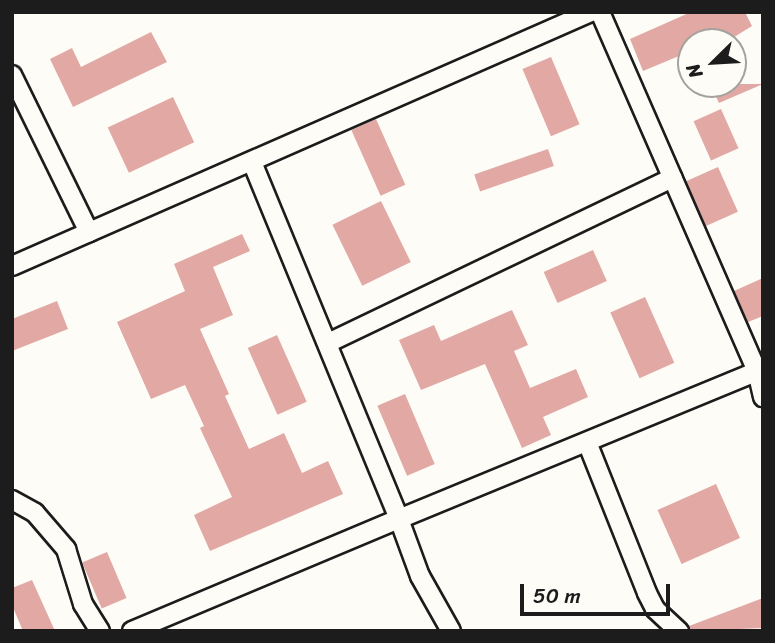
<!DOCTYPE html>
<style>
body{margin:0}
#map{position:relative;width:775px;height:643px;overflow:hidden;background:#fdfcf7;font-family:Sriracha,sans-serif}
div>[style]{position:absolute}
[style*='--x']{left:calc(var(--x)*1px);top:calc(var(--y)*1px);width:calc(var(--w)*1px);rotate:calc(var(--a)*1deg)}
.building>*{inset:0;background:#e2a8a3;transform-origin:0 0}
.roads{filter:drop-shadow(2px 0 #1c1c1c) drop-shadow(-2px 0 #1c1c1c) drop-shadow(0 2px #1c1c1c) drop-shadow(0 -2px #1c1c1c)}
.street>*{height:18px;margin:-9px;padding:0 9px;transform-origin:9px;border-radius:9px;background:#fdfcf7}
span{translate:-50% -50%;white-space:nowrap;text-align:center;line-height:1.15;-webkit-text-stroke:7px #fdfcf7;paint-order:stroke}
.frame{position:absolute;inset:0;border:14px solid #1c1c1c;pointer-events:none}
.north{position:absolute;left:677px;top:28px;width:70px;height:70px;box-sizing:border-box;background:#fdfcf7;border:2px solid #a3a29f;border-radius:50%;rotate:246deg;font-size:19px;font-weight:700;line-height:28px;text-align:center;color:#1c1c1c}
.north::after{content:'';display:block;margin:auto;width:24px;height:32px;background:#1c1c1c;clip-path:polygon(50% 0,100% 100%,50% 72%,0 100%)}
.scale{position:absolute;left:520px;top:584px;width:150px;height:32px;box-sizing:border-box;border:4px solid #1c1c1c;border-top:0;padding-left:9px;font-size:21px;line-height:24px;white-space:nowrap;color:#1c1c1c;-webkit-text-stroke:5px #fdfcf7;paint-order:stroke}
</style>
<div id="map">
<div class="building">
<div style="clip-path:polygon(691px 12px,745px 12px,752px 26px,726px 42px,691px 42px,691px 51px,643px 71px,630px 39px)"></div>
<div style="clip-path:polygon(151px 32px,167px 62px,73px 107px,50px 59px,72px 48px,81px 67px)"></div>
<div style="left:551px;top:57px;width:73px;height:31px;rotate:67deg"></div>
<div style="clip-path:polygon(710px 84px,763px 84px,719px 103px)"></div>
<div style="left:173px;top:97px;width:50px;height:72px;rotate:65deg"></div>
<div style="left:721px;top:109px;width:43px;height:30px;rotate:66deg"></div>
<div style="left:376px;top:119px;width:72px;height:27px;rotate:66deg"></div>
<div style="left:548px;top:149px;width:18px;height:78px;rotate:71deg"></div>
<div style="left:718px;top:167px;width:49px;height:35px;rotate:66deg"></div>
<div style="left:381px;top:201px;width:68px;height:54px;rotate:64deg"></div>
<div style="clip-path:polygon(242px 234px,250px 251px,213px 267px,233px 315px,200px 329px,229px 394px,225px 396px,249px 449px,284px 433px,302px 473px,328px 461px,343px 494px,210px 551px,194px 515px,232px 497px,200px 428px,204px 426px,185px 385px,151px 399px,117px 322px,185px 291px,174px 264px)"></div>
<div style="left:593px;top:250px;width:34px;height:54px;rotate:66deg"></div>
<div style="clip-path:polygon(763px 278px,763px 316px,748px 322px,734px 291px)"></div>
<div style="left:645px;top:297px;width:72px;height:38px;rotate:66deg"></div>
<div style="clip-path:polygon(57px 301px,68px 329px,12px 351px,12px 319px)"></div>
<div style="clip-path:polygon(512px 310px,528px 345px,514px 351px,530px 388px,576px 369px,588px 397px,543px 417px,551px 435px,522px 448px,485px 364px,421px 390px,399px 340px,434px 325px,441px 341px)"></div>
<div style="left:277px;top:335px;width:73px;height:32px;rotate:66deg"></div>
<div style="left:405px;top:394px;width:76px;height:30px;rotate:67deg"></div>
<div style="left:716px;top:484px;width:59px;height:64px;rotate:66deg"></div>
<div style="left:107px;top:552px;width:50px;height:27px;rotate:67deg"></div>
<div style="clip-path:polygon(32px 580px,55px 631px,23px 631px,12px 605px,12px 588px)"></div>
<div style="clip-path:polygon(763px 598px,763px 628px,690px 631px,689px 626px)"></div>
</div>
<div class="roads">
<div class="street">
<div style="--x:600;--y:12;--w:392;--a:66.4"></div>
<div style="--x:757;--y:371;--w:27;--a:77"></div>
<div style="--x:12;--y:75;--w:175;--a:63.9"></div>
<div style="--x:252;--y:162;--w:386;--a:67.6"></div>
<div style="--x:399;--y:519;--w:394;--a:-22.4"></div>
<div style="--x:12;--y:266;--w:632;--a:-23.69"></div>
<div style="--x:328;--y:343;--w:382;--a:-25.6"></div>
<div style="--x:587;--y:442;--w:162;--a:68.3"></div>
<div style="--x:647;--y:593;--w:18;--a:63"></div>
<div style="--x:655;--y:609;--w:33;--a:43"></div>
<div style="--x:12;--y:500;--w:26;--a:29"></div>
<div style="--x:35;--y:513;--w:48;--a:49.3"></div>
<div style="--x:66;--y:549;--w:58;--a:72.8"></div>
<div style="--x:83;--y:604;--w:32;--a:58"></div>
<div style="--x:132;--y:631;--w:290;--a:-22.8"></div>
<div style="--x:399;--y:519;--w:61;--a:69.8"></div>
<div style="--x:420;--y:576;--w:63;--a:60.6"></div>
</div>
</div>
<div class="frame"></div>
<div class="north">N</div>
<div class="scale">50 m</div>
</div>
